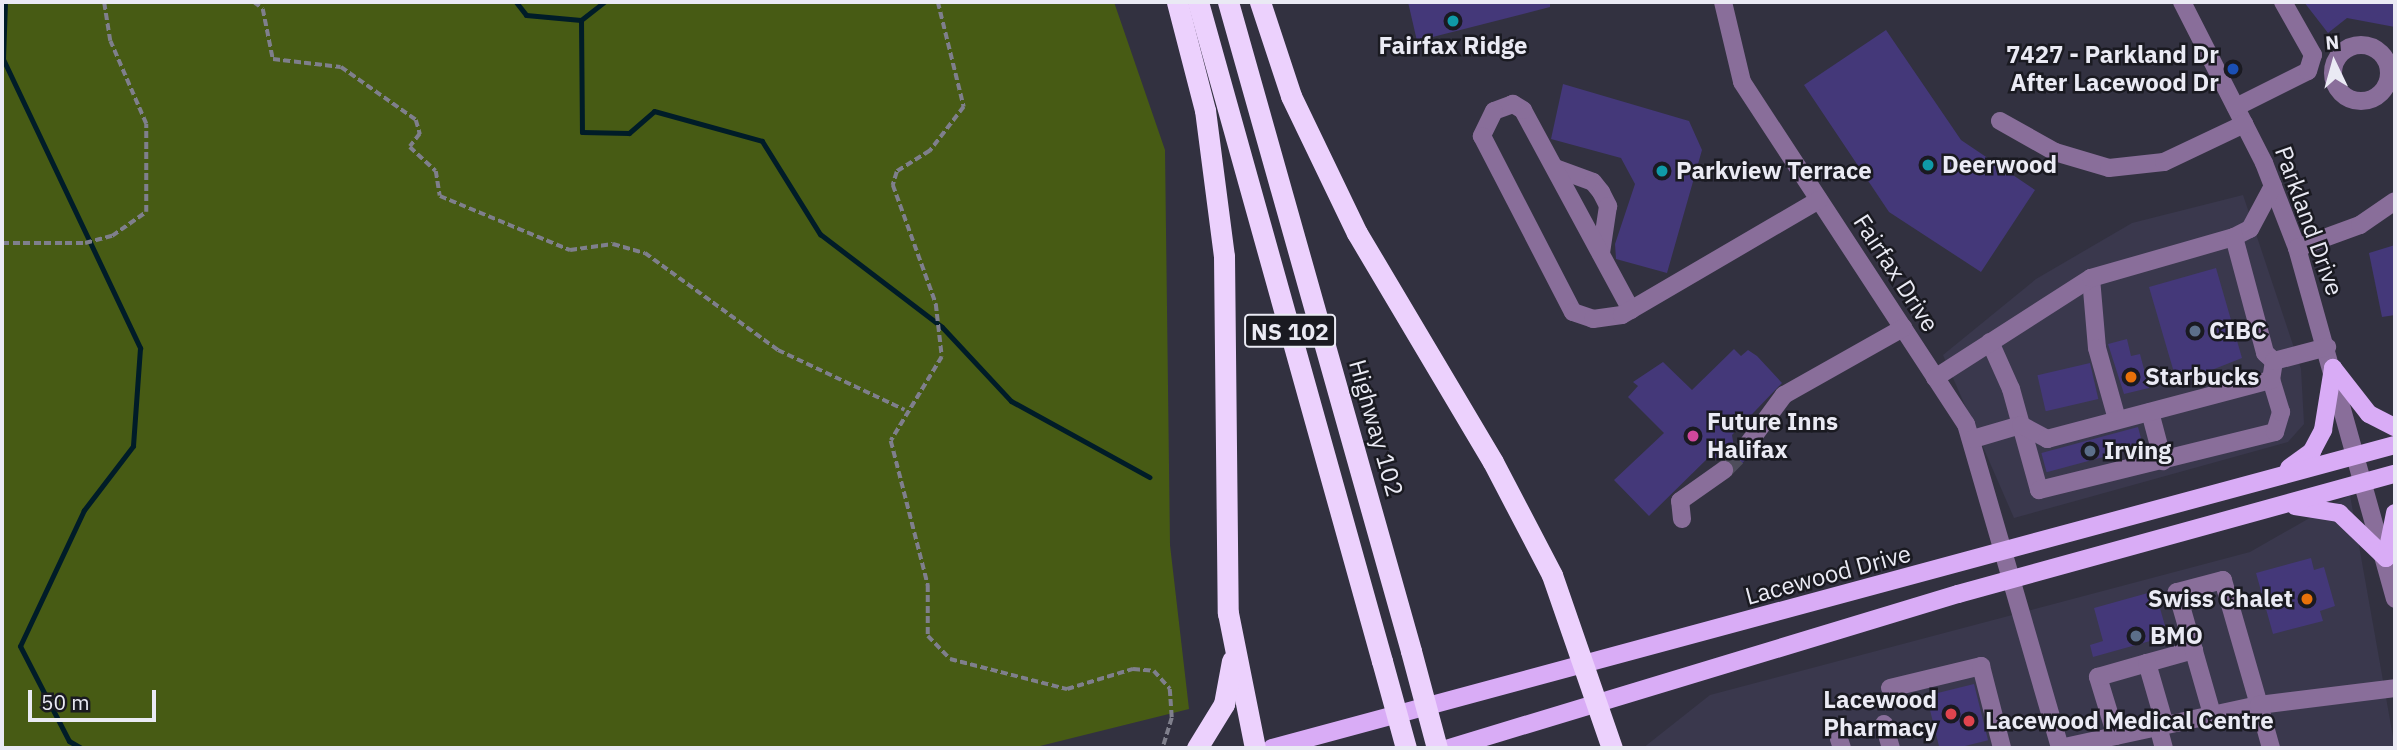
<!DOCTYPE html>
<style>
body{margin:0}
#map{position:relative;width:2397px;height:750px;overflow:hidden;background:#323140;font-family:"IBM Plex Sans",sans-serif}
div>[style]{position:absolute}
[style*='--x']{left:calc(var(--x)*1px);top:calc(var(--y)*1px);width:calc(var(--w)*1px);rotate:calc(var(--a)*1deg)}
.built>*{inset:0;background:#3a384d}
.green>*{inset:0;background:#475b14}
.stream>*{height:5px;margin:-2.5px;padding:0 2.5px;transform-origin:2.5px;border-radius:2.5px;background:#001c28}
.building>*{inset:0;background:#443879;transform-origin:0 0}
.minor-tunnel>*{height:18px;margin-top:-9px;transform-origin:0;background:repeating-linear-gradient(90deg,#4e4d5b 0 18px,transparent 0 27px)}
.path>*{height:3.5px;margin-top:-1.75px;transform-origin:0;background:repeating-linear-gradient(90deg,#7f7f8c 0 7px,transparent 0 10.5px)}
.minor>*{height:18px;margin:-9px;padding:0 9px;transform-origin:9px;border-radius:9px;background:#896e9a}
.minor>.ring{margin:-9px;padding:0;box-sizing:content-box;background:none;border:18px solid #896e9a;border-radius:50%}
.major>*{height:18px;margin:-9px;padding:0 9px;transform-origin:9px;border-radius:9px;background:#d9acf6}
.highway>*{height:21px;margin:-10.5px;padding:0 10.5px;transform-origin:10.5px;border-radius:10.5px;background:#ecd1fd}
.highway-bridge>*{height:21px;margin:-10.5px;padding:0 10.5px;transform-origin:10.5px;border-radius:10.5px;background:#ecd1fd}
.dots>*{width:19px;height:19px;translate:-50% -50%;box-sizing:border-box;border:4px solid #1a1a21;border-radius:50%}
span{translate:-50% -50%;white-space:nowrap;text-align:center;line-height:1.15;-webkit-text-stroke:5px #1a1a21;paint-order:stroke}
.shield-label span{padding:2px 5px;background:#1a1a21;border:2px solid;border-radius:5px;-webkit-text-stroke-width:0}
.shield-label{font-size:23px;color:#eaeaf4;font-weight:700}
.poi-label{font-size:24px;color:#eaeaf4;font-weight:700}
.right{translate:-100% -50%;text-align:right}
.left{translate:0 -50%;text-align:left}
.street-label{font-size:24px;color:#eaeaf4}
.frame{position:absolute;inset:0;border:4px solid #eaeaf4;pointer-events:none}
.north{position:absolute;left:2299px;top:28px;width:70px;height:70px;-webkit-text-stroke:5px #1a1a21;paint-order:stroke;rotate:355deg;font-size:19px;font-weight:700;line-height:28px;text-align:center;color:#eaeaf4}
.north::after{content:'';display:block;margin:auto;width:24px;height:32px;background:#eaeaf4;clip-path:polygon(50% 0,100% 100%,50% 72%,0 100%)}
.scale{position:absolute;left:28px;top:690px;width:128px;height:32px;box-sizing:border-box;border:4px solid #eaeaf4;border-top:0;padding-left:9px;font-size:21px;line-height:24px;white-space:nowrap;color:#eaeaf4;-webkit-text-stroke:5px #1a1a21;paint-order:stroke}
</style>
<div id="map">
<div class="built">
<div style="clip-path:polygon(2243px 195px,2301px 369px,2304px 424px,2288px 442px,2014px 518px,1943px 355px,2036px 279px,2132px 223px)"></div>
<div style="clip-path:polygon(2350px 495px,2395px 748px,1643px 748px,1710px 695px,2250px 552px)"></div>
</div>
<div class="green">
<div style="clip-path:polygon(2px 2px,1114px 2px,1165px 150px,1170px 545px,1189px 709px,1032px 748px,2px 748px)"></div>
</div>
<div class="stream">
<div style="--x:5;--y:2;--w:57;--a:92"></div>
<div style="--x:3;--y:59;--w:320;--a:64.6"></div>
<div style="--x:140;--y:348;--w:98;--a:94.1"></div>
<div style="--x:133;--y:446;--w:81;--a:127.4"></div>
<div style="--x:84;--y:510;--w:150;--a:115.2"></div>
<div style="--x:20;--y:646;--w:107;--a:62.7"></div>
<div style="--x:69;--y:741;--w:14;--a:30"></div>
<div style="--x:516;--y:2;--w:16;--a:52"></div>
<div style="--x:526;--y:15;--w:55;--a:5.2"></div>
<div style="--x:581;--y:20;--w:112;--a:89.5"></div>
<div style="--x:582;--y:132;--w:47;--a:1.2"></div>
<div style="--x:629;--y:133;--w:33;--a:-41"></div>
<div style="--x:654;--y:111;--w:112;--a:15.5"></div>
<div style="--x:762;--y:141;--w:110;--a:58.1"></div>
<div style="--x:820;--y:234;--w:153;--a:37.3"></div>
<div style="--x:942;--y:327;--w:101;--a:47"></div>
<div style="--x:1011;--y:401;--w:158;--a:28.8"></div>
<div style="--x:581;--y:20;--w:29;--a:-38"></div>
</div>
<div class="building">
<div style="clip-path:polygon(1408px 2px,1550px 2px,1550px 7px,1417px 41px)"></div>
<div style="clip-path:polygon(2304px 2px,2395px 2px,2395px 27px,2347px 18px,2328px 33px)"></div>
<div style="clip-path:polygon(1886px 30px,1961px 140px,2035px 190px,1981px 272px,1889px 212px,1804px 85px)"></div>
<div style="clip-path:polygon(1563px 84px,1689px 121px,1702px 150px,1667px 273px,1616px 259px,1615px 244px,1635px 184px,1621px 158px,1551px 139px)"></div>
<div style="clip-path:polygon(2395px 245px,2395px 315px,2382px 317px,2369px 253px)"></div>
<div style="clip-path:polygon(2216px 268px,2242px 358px,2184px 381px,2175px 376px,2149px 287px)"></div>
<div style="clip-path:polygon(2127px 339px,2131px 356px,2140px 354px,2149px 388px,2124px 394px,2108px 344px)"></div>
<div style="clip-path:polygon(1734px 349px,1741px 356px,1748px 350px,1757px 356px,1782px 383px,1732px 435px,1735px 453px,1746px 459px,1735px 471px,1729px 460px,1709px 457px,1649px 516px,1614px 480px,1664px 433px,1628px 397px,1638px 386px,1633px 382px,1663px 362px,1692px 390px)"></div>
<div style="left:2090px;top:363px;width:37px;height:54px;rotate:77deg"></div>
<div style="left:2138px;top:427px;width:20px;height:100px;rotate:75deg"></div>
<div style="clip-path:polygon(2311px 558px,2314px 570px,2324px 567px,2335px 606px,2320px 611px,2323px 621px,2273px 634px,2256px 573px)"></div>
<div style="clip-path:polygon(2155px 591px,2168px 636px,2093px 657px,2090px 645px,2103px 641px,2094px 608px)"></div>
<div style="left:1974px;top:684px;width:58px;height:49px;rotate:76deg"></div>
</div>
<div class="minor-tunnel">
<div style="--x:1724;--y:470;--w:30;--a:-46"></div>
</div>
<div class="path">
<div style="--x:254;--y:2;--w:11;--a:38"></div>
<div style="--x:263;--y:9;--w:51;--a:78.7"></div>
<div style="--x:273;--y:59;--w:68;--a:6.7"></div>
<div style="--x:341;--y:67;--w:92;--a:35.2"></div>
<div style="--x:416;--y:120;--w:15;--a:74"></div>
<div style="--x:420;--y:134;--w:16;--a:128"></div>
<div style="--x:410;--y:147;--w:35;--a:43"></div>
<div style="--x:436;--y:171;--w:25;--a:81"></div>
<div style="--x:440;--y:196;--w:141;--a:22.6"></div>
<div style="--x:570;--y:250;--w:43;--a:-7.9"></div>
<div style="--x:613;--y:244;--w:33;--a:16"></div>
<div style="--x:645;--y:253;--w:165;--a:36.1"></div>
<div style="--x:778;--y:350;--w:140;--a:25.3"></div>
<div style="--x:938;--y:2;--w:108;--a:76.1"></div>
<div style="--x:964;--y:107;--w:56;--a:127.7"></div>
<div style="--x:930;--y:151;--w:39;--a:148"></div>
<div style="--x:897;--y:172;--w:14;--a:107"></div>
<div style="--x:893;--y:185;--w:127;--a:70.1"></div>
<div style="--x:936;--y:304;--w:53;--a:83.5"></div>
<div style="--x:942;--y:357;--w:98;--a:121.3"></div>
<div style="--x:891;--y:441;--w:149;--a:75.6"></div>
<div style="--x:928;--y:585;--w:51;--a:90"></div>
<div style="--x:928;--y:636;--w:32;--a:46"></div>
<div style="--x:950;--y:659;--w:121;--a:14.4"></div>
<div style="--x:1067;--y:689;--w:69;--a:-16.9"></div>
<div style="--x:1133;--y:669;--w:21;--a:5"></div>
<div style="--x:1154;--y:671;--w:24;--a:48"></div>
<div style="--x:1170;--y:689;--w:29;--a:86"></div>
<div style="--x:1172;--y:718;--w:31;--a:107"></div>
<div style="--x:2;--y:243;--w:83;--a:0"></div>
<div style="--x:85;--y:243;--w:28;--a:-15"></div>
<div style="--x:112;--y:236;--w:42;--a:-35.2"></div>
<div style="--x:146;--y:212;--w:88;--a:-90"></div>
<div style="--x:146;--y:124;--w:90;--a:-113.4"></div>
<div style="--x:110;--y:41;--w:39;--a:-99"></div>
</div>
<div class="minor">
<div style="--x:1723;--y:2;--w:82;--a:76.6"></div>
<div style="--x:1742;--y:82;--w:409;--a:56.8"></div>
<div style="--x:1966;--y:424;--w:337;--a:73.8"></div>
<div style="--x:2182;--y:2;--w:181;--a:63"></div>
<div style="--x:2264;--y:163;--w:91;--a:68.8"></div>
<div style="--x:2297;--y:248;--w:364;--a:74.4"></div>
<div class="ring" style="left:2333px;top:45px;width:38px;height:38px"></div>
<div style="--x:2236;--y:107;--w:80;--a:-26.6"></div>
<div style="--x:2308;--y:71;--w:17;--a:-73"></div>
<div style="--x:2313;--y:55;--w:61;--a:-119.5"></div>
<div style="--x:2000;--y:121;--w:63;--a:29.4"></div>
<div style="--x:2055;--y:152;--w:56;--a:16.5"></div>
<div style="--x:2109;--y:168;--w:55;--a:-6.2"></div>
<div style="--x:2164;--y:162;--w:89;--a:-25.4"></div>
<div style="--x:1555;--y:168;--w:40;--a:20.2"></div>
<div style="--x:1593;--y:182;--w:13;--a:51"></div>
<div style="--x:1601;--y:192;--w:16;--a:63"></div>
<div style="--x:1608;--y:206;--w:48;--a:98.5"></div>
<div style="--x:2234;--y:237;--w:18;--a:-27"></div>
<div style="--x:2250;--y:229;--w:49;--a:-61.9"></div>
<div style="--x:2297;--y:248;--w:67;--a:-20.1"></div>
<div style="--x:2360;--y:225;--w:42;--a:-34.4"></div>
<div style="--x:2091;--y:278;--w:70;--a:85.1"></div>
<div style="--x:2097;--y:348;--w:74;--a:74.3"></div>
<div style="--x:1631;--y:310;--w:227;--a:-118.4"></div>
<div style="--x:1523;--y:110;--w:12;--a:-149"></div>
<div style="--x:1513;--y:104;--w:20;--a:160"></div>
<div style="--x:1494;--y:111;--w:28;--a:116"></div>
<div style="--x:1482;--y:136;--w:198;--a:62.7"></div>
<div style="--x:1573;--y:312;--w:21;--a:19"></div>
<div style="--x:1593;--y:319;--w:29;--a:-8"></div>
<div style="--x:1622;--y:315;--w:228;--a:-30.3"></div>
<div style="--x:1990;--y:342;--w:51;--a:65.9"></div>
<div style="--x:2011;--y:389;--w:105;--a:74.5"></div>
<div style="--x:2039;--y:490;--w:243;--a:-13.8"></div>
<div style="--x:2275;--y:432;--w:21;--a:-73"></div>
<div style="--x:2281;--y:412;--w:34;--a:-107"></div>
<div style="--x:1935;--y:378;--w:185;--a:-32.7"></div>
<div style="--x:2091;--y:278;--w:149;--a:-16"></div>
<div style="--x:2234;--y:237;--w:120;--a:75"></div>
<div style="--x:2265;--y:353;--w:12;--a:42"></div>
<div style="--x:2150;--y:412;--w:51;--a:75.1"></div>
<div style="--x:1973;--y:439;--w:50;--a:-16.3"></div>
<div style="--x:2021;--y:425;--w:30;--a:28"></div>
<div style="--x:2047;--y:439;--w:232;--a:-14.8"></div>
<div style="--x:2271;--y:380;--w:19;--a:-81"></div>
<div style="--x:2274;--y:361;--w:55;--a:-14.8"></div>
<div style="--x:1745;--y:448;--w:66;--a:-53.7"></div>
<div style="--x:1784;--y:395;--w:137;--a:-29.4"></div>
<div style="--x:1682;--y:519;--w:18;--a:-96"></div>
<div style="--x:1680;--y:501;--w:54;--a:-35.2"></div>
<div style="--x:2147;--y:663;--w:49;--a:-15.5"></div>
<div style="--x:1890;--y:688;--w:94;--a:-13.6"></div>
<div style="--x:1981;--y:666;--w:85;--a:75.6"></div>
<div style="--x:1884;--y:724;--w:25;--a:74"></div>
<div style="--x:2158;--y:726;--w:23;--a:75"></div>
<div style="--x:2116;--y:736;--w:62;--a:-107"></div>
<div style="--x:2098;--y:677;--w:51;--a:-15.9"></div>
<div style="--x:2147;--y:663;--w:65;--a:73.8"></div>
<div style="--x:1839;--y:739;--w:9;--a:72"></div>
<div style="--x:2060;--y:748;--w:204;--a:-12.2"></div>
<div style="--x:2259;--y:705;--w:130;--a:-106.1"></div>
<div style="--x:2223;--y:580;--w:48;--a:165.4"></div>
<div style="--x:2177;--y:592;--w:127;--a:74"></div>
<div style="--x:2271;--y:748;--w:45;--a:-105.6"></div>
<div style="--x:2259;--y:705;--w:137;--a:-7.1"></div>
</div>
<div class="major">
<div style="--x:2333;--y:368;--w:58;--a:52"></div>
<div style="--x:2369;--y:414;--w:29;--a:27"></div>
<div style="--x:2289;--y:468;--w:29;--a:-36"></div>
<div style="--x:2312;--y:451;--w:24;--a:-62"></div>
<div style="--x:2323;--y:430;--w:63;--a:-80.8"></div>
<div style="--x:2295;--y:506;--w:45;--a:9"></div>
<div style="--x:2339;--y:513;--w:65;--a:43.8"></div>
<div style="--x:2386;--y:558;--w:46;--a:-78.7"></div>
<div style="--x:1272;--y:748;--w:1163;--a:-15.1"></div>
<div style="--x:1449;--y:748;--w:532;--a:-16.83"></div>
<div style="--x:1958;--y:594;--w:453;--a:-15.4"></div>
</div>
<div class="highway">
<div style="--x:1177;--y:2;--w:112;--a:75.5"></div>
<div style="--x:1205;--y:110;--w:147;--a:82.6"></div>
<div style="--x:1224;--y:256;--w:357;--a:89.4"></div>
<div style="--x:1228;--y:613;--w:138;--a:78.7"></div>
<div style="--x:1198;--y:2;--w:684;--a:74.4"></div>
<div style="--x:1228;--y:2;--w:674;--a:74.25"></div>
<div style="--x:1260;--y:2;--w:99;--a:71.7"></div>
<div style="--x:1291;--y:96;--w:152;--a:64.3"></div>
<div style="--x:1357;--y:233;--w:266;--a:59.3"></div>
<div style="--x:1493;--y:462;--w:127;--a:62.4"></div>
<div style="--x:1552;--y:575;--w:183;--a:70.9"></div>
<div style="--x:1197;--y:748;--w:52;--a:-58.5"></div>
<div style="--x:1224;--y:704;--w:44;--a:-79.5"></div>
</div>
<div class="highway-bridge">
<div style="--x:1411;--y:651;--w:100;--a:75"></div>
<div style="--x:1382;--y:661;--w:90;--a:74.6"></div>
</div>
<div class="dots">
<div style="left:1453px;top:21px;background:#0f9aa8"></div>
<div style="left:2233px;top:69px;background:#1a4fb4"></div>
<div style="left:1928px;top:165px;background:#0f9aa8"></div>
<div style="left:1662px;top:171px;background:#0f9aa8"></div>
<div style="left:2195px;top:331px;background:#5c6f8a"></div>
<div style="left:2131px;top:377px;background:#e8710a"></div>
<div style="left:1693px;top:436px;background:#d1479c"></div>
<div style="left:2090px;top:451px;background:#5c6f8a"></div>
<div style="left:2307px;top:599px;background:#e8710a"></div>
<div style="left:2136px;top:636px;background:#5c6f8a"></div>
<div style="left:1951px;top:714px;background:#e0444e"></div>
<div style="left:1969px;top:721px;background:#e0444e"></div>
</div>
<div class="shield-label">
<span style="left:1290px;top:331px">NS 102</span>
</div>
<div class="poi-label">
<span style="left:1453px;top:46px">Fairfax Ridge</span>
<span class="right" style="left:2219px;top:69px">7427 - Parkland Dr<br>After Lacewood Dr</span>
<span class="left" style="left:1942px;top:165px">Deerwood</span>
<span class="left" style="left:1676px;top:171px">Parkview Terrace</span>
<span class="left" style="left:2209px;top:331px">CIBC</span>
<span class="left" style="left:2145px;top:377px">Starbucks</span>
<span class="left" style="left:1707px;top:436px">Future Inns<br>Halifax</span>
<span class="left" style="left:2104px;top:451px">Irving</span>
<span class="right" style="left:2293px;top:599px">Swiss Chalet</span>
<span class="left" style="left:2150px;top:636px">BMO</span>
<span class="right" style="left:1937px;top:714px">Lacewood<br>Pharmacy</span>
<span class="left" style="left:1985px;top:721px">Lacewood Medical Centre</span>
</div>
<div class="street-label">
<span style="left:2309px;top:221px;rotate:70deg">Parkland Drive</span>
<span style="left:1896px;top:273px;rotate:57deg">Fairfax Drive</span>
<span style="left:1376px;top:428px;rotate:74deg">Highway 102</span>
<span style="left:1828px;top:575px;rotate:-15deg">Lacewood Drive</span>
</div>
<div class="frame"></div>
<div class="north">N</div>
<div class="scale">50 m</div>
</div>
